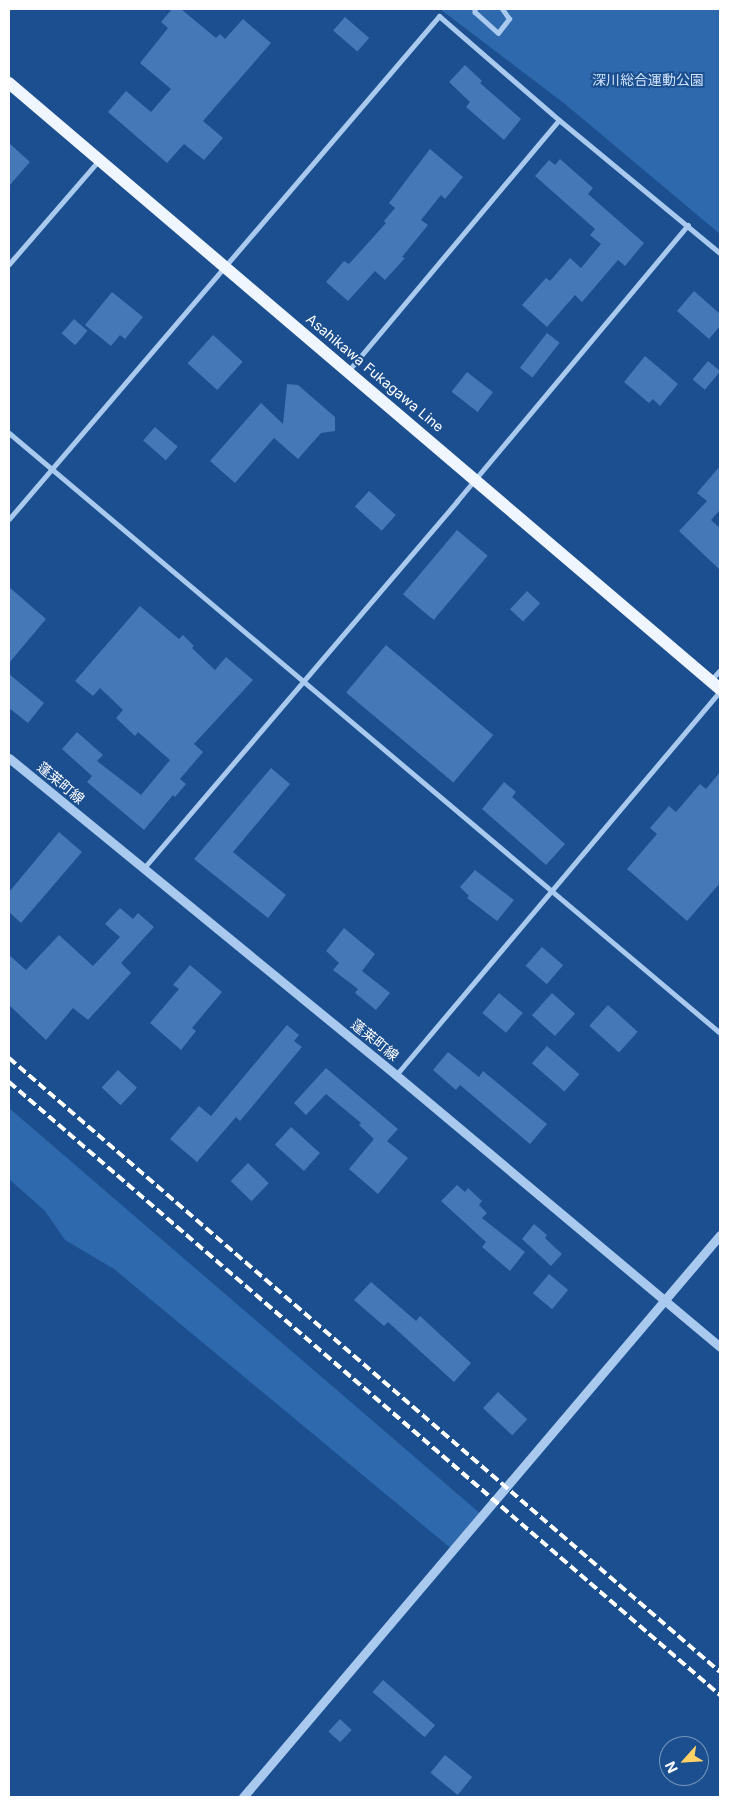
<!DOCTYPE html>
<meta charset="utf-8">
<style>
body{margin:0}
#map{position:relative;width:729px;height:1806px;overflow:hidden;background:#1b4f8f;font-family:Inter,"Noto Sans JP",sans-serif}
div>[style]{position:absolute}
[style*='--x']{left:calc(var(--x)*1px);top:calc(var(--y)*1px);width:calc(var(--w)*1px);rotate:calc(var(--a)*1deg)}
.green>*{inset:0;background:#2e69ad}
.building>*{inset:0;background:#4478b7;transform-origin:0 0}
.pedestrian>*{height:4.5px;margin:-2.25px;padding:0 2.25px;transform-origin:2.25px;border-radius:2.25px;background:#a9c9ee}
.minor>*{height:5px;margin:-2.5px;padding:0 2.5px;transform-origin:2.5px;border-radius:2.5px;background:#a9c9ee}
.tertiary>*{height:9px;margin:-4.5px;padding:0 4.5px;transform-origin:4.5px;border-radius:4.5px;background:#a9c9ee}
.primary>*{height:12px;margin:-6px;padding:0 6px;transform-origin:6px;border-radius:6px;background:#f0f6ff}
.rail>*{height:4px;margin-top:-2px;transform-origin:0;background:repeating-linear-gradient(90deg,#fff 0 9px,transparent 0 13px)}
span{translate:-50% -50%;white-space:nowrap;text-align:center;line-height:1.15;-webkit-text-stroke:4px #1b4f8f;paint-order:stroke}
.park-label{font-size:14px;color:#cfe3fa}
.street-label{font-size:14px;color:#fff}
.frame{position:absolute;inset:0;border:10px solid #fff;pointer-events:none}
.north{position:absolute;left:659px;top:1736px;width:50px;height:50px;box-sizing:border-box;background:#1b4f8f;border:1px solid #7695bc;border-radius:50%;rotate:244deg;font-size:14px;font-weight:700;line-height:20px;text-align:center;color:#fff}
.north::after{content:'';display:block;margin:auto;width:18px;height:22px;background:#ffd166;clip-path:polygon(50% 0,100% 100%,50% 72%,0 100%)}
</style>
<div id="map">
<div class="green">
<div style="clip-path:polygon(440px 9px,720px 9px,720px 234px,565px 104px)"></div>
<div style="clip-path:polygon(9px 1108px,482px 1515px,453px 1550px,114px 1269px,65px 1240px,45px 1211px,9px 1179px)"></div>
</div>
<div class="building">
<div style="clip-path:polygon(172px 9px,181px 9px,216px 38px,220px 34px,225px 39px,243px 19px,271px 43px,203px 121px,223px 138px,204px 160px,184px 144px,167px 163px,108px 112px,126px 91px,151px 112px,171px 89px,140px 63px,168px 28px,161px 22px)"></div>
<div style="left:345px;top:17px;width:32px;height:18px;rotate:41deg"></div>
<div style="clip-path:polygon(465px 65px,482px 81px,480px 83px,521px 119px,504px 140px,466px 107px,470px 102px,449px 82px)"></div>
<div style="clip-path:polygon(9px 143px,30px 162px,9px 186px)"></div>
<div style="clip-path:polygon(430px 149px,463px 177px,445px 199px,441px 195px,421px 220px,428px 225px,402px 257px,405px 258px,385px 280px,375px 271px,348px 301px,326px 282px,344px 261px,349px 264px,386px 223px,384px 221px,395px 208px,389px 203px)"></div>
<div style="clip-path:polygon(560px 159px,593px 188px,588px 194px,644px 243px,625px 266px,618px 260px,582px 302px,575px 295px,547px 327px,522px 305px,546px 278px,550px 281px,570px 258px,581px 268px,601px 244px,590px 235px,595px 229px,535px 176px,549px 160px,555px 165px)"></div>
<div style="clip-path:polygon(694px 291px,720px 314px,720px 326px,709px 339px,677px 311px)"></div>
<div style="clip-path:polygon(112px 292px,143px 317px,125px 339px,120px 335px,111px 346px,85px 325px)"></div>
<div style="left:74px;top:319px;width:18px;height:19px;rotate:41deg"></div>
<div style="left:547px;top:333px;width:16px;height:44px;rotate:38deg"></div>
<div style="left:213px;top:335px;width:40px;height:38px;rotate:42deg"></div>
<div style="clip-path:polygon(645px 356px,678px 384px,660px 406px,653px 399px,649px 403px,624px 382px)"></div>
<div style="left:708px;top:361px;width:16px;height:24px;rotate:40deg"></div>
<div style="left:467px;top:372px;width:33px;height:25px;rotate:38deg"></div>
<div style="clip-path:polygon(287px 384px,298px 385px,335px 417px,335px 431px,321px 433px,298px 459px,274px 438px,235px 483px,210px 461px,261px 403px,283px 424px)"></div>
<div style="left:155px;top:427px;width:30px;height:18px;rotate:41deg"></div>
<div style="clip-path:polygon(720px 466px,720px 512px,719px 511px,711px 520px,720px 528px,720px 570px,679px 531px,707px 501px,697px 493px)"></div>
<div style="left:369px;top:491px;width:36px;height:21px;rotate:42deg"></div>
<div style="left:457px;top:530px;width:40px;height:84px;rotate:40deg"></div>
<div style="clip-path:polygon(9px 587px,46px 619px,9px 663px)"></div>
<div style="left:527px;top:591px;width:18px;height:25px;rotate:43deg"></div>
<div style="clip-path:polygon(140px 606px,179px 639px,183px 635px,194px 646px,192px 648px,215px 670px,226px 657px,253px 680px,194px 744px,203px 752px,180px 779px,186px 784px,175px 797px,173px 795px,144px 830px,87px 782px,92px 776px,62px 749px,77px 732px,103px 755px,97px 761px,141px 795px,170px 760px,138px 732px,135px 736px,116px 718px,123px 710px,100px 688px,93px 696px,75px 681px)"></div>
<div style="left:386px;top:645px;width:140px;height:62px;rotate:40deg"></div>
<div style="clip-path:polygon(9px 674px,44px 703px,28px 723px,9px 708px)"></div>
<div style="clip-path:polygon(271px 768px,290px 784px,233px 852px,286px 895px,268px 918px,194px 859px)"></div>
<div style="clip-path:polygon(720px 772px,720px 883px,687px 921px,627px 869px,657px 834px,650px 828px,669px 806px,676px 812px,700px 784px,706px 789px)"></div>
<div style="clip-path:polygon(504px 782px,516px 792px,512px 797px,565px 844px,546px 865px,482px 809px)"></div>
<div style="clip-path:polygon(59px 832px,82px 852px,21px 923px,9px 912px,9px 892px)"></div>
<div style="clip-path:polygon(475px 870px,514px 900px,497px 921px,467px 898px,469px 896px,460px 887px)"></div>
<div style="clip-path:polygon(120px 908px,133px 919px,138px 913px,154px 927px,121px 963px,131px 973px,88px 1020px,73px 1008px,46px 1040px,9px 1005px,9px 955px,26px 970px,59px 935px,93px 966px,120px 937px,105px 924px)"></div>
<div style="clip-path:polygon(344px 928px,375px 954px,362px 971px,390px 993px,376px 1010px,355px 993px,358px 989px,333px 970px,339px 963px,326px 951px)"></div>
<div style="left:542px;top:947px;width:28px;height:25px;rotate:41deg"></div>
<div style="clip-path:polygon(190px 965px,222px 992px,192px 1028px,196px 1031px,181px 1050px,150px 1023px,179px 989px,173px 985px)"></div>
<div style="left:499px;top:993px;width:31px;height:26px;rotate:40deg"></div>
<div style="left:552px;top:993px;width:31px;height:30px;rotate:42deg"></div>
<div style="left:608px;top:1005px;width:40px;height:28px;rotate:42deg"></div>
<div style="clip-path:polygon(287px 1025px,299px 1035px,294px 1041px,302px 1047px,240px 1121px,236px 1117px,197px 1162px,170px 1139px,199px 1106px,211px 1116px)"></div>
<div style="left:547px;top:1046px;width:43px;height:23px;rotate:41deg"></div>
<div style="clip-path:polygon(448px 1052px,479px 1077px,483px 1071px,547px 1124px,530px 1144px,460px 1085px,456px 1090px,433px 1070px)"></div>
<div style="clip-path:polygon(326px 1068px,398px 1129px,387px 1141px,408px 1158px,378px 1194px,349px 1169px,374px 1139px,359px 1125px,361px 1123px,326px 1094px,306px 1115px,294px 1103px)"></div>
<div style="left:118px;top:1070px;width:26px;height:24px;rotate:43deg"></div>
<div style="left:291px;top:1127px;width:39px;height:24px;rotate:42deg"></div>
<div style="left:248px;top:1163px;width:29px;height:25px;rotate:44deg"></div>
<div style="clip-path:polygon(457px 1185px,465px 1192px,468px 1188px,482px 1201px,479px 1205px,487px 1213px,482px 1218px,525px 1252px,510px 1271px,482px 1247px,486px 1242px,441px 1201px)"></div>
<div style="clip-path:polygon(534px 1224px,547px 1235px,545px 1238px,562px 1254px,551px 1266px,522px 1239px)"></div>
<div style="left:549px;top:1274px;width:25px;height:25px;rotate:40deg"></div>
<div style="clip-path:polygon(371px 1282px,416px 1321px,420px 1316px,471px 1363px,454px 1382px,388px 1322px,384px 1326px,354px 1300px)"></div>
<div style="left:498px;top:1392px;width:40px;height:22px;rotate:43deg"></div>
<div style="left:383px;top:1680px;width:69px;height:16px;rotate:41deg"></div>
<div style="left:340px;top:1719px;width:16px;height:17px;rotate:43deg"></div>
<div style="left:445px;top:1755px;width:35px;height:23px;rotate:39deg"></div>
</div>
<div class="pedestrian">
<div style="--x:475;--y:9;--w:3;--a:90"></div>
<div style="--x:475;--y:12;--w:31;--a:42"></div>
<div style="--x:498;--y:33;--w:18;--a:-52"></div>
<div style="--x:509;--y:19;--w:12;--a:-125"></div>
</div>
<div class="minor">
<div style="--x:9;--y:264;--w:138;--a:-49.1"></div>
<div style="--x:349;--y:370;--w:326;--a:-50"></div>
<div style="--x:9;--y:433;--w:930;--a:40.16"></div>
<div style="--x:9;--y:519;--w:662;--a:-49.47"></div>
<div style="--x:439;--y:16;--w:159;--a:40.9"></div>
<div style="--x:559;--y:120;--w:209;--a:39.6"></div>
<div style="--x:711;--y:680;--w:13;--a:-48"></div>
<div style="--x:143;--y:869;--w:484;--a:-49.5"></div>
<div style="--x:457;--y:501;--w:360;--a:-50.1"></div>
<div style="--x:396;--y:1075;--w:502;--a:-49.84"></div>
</div>
<div class="tertiary">
<div style="--x:9;--y:758;--w:500;--a:39.32"></div>
<div style="--x:396;--y:1075;--w:423;--a:40"></div>
<div style="--x:243;--y:1797;--w:737;--a:-49.68"></div>
</div>
<div class="primary">
<div style="--x:9;--y:83;--w:934;--a:40.44"></div>
</div>
<div class="rail">
<div style="--x:9;--y:1058;--w:939;--a:40.81"></div>
<div style="--x:9;--y:1082;--w:939;--a:40.77"></div>
</div>
<div class="park-label">
<span style="left:648px;top:80px">深川総合運動公園</span>
</div>
<div class="street-label">
<span style="left:375px;top:373px;rotate:40deg">Asahikawa Fukagawa Line</span>
<span style="left:61px;top:783px;rotate:40deg">蓬莱町線</span>
<span style="left:375px;top:1040px;rotate:39deg">蓬莱町線</span>
</div>
<div class="frame"></div>
<div class="north">N</div>
</div>
